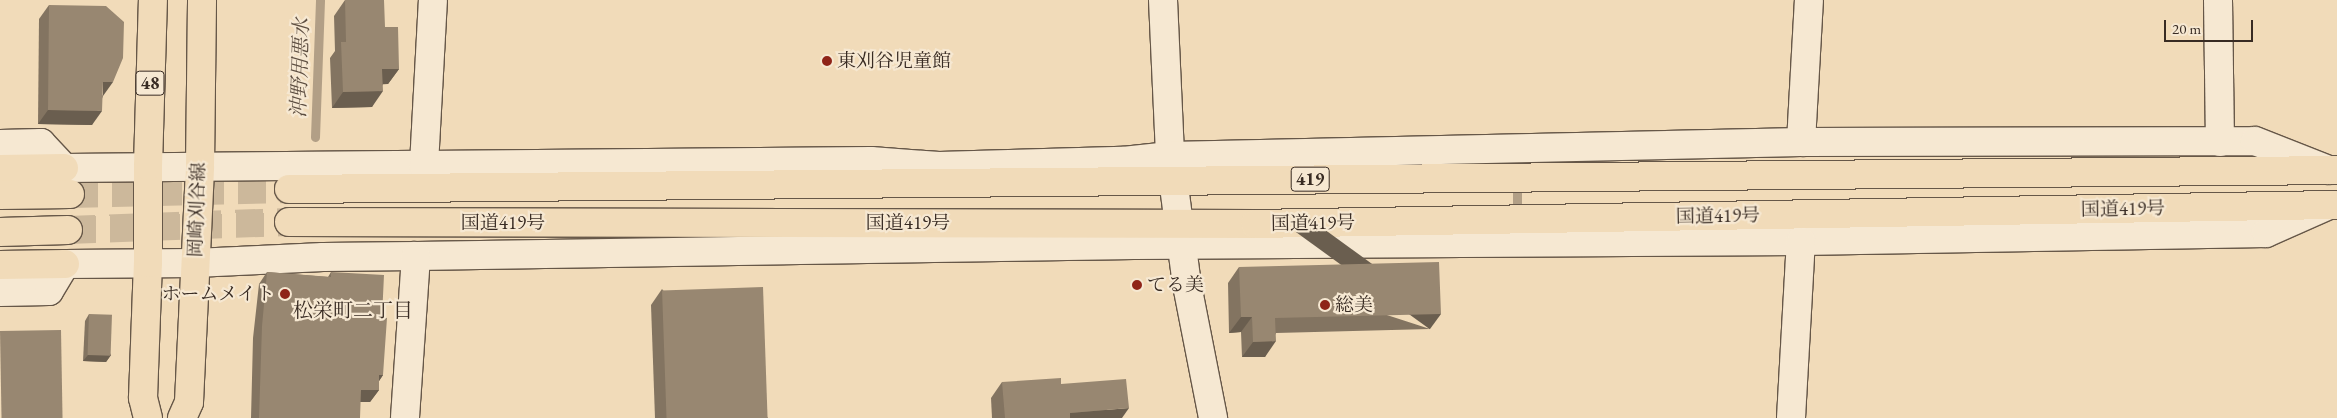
<!DOCTYPE html>
<meta charset="utf-8">
<style>
body{margin:0}
#map{position:relative;width:2337px;height:418px;overflow:hidden;background:#f1dbb9;font-family:"EB Garamond","Noto Serif JP",serif}
div>[style]{position:absolute}
[style*='--x']{left:calc(var(--x)*1px);top:calc(var(--y)*1px);width:calc(var(--w)*1px);rotate:calc(var(--a)*1deg)}
.stream>*{height:9px;margin:-4.5px;padding:0 4.5px;transform-origin:4.5px;border-radius:4.5px;background:#b29f86}
.highway-tunnel>*{height:28px;margin-top:-14px;transform-origin:0;background:repeating-linear-gradient(90deg,#ccb89b 0 28px,transparent 0 42px)}
.roads{filter:drop-shadow(1px 0 #665748) drop-shadow(-1px 0 #665748) drop-shadow(0 1px #665748) drop-shadow(0 -1px #665748)}
.minor>*{height:28px;margin:-14px;padding:0 14px;transform-origin:14px;border-radius:14px;background:#f6e8d2}
.major>*{height:28px;margin:-14px;padding:0 14px;transform-origin:14px;border-radius:14px;background:#f1dbb9}
.highway>*{height:28px;margin:-14px;padding:0 14px;transform-origin:14px;border-radius:14px;background:#f1dbb9}
.wall>*{inset:0;background:#837461}
.shaded-wall>*{inset:0;background:#6a5e4f;transform-origin:0 0}
.building>*{inset:0;background:#988771;transform-origin:0 0}
.dots>*{width:14px;height:14px;translate:-50% -50%;box-sizing:border-box;border:2px solid #f6e8d2;border-radius:50%}
span{translate:-50% -50%;white-space:nowrap;text-align:center;line-height:1.15;-webkit-text-stroke:4.5px #f6e8d2;paint-order:stroke}
.shield-label span{padding:1px 4px;background:#f6e8d2;border:1px solid;border-radius:4px;-webkit-text-stroke-width:0}
.shield-label{font-size:18px;color:#382b23;font-weight:700}
.poi-label{font-size:19px;color:#382b23}
.left{translate:0 -50%;text-align:left}
.right{translate:-100% -50%;text-align:right}
.street-label{font-size:19px;color:#382b23}
.water-label{font-size:20px;color:#5d4e41;font-style:italic}
.neighbourhood-label{font-size:20px;color:#382b23}
.scale{position:absolute;left:2164px;top:20px;width:89px;height:22px;box-sizing:border-box;border:2px solid #382b23;border-top:0;padding-left:6px;font-size:15px;line-height:18px;white-space:nowrap;color:#382b23;-webkit-text-stroke:4px #f6e8d2;paint-order:stroke}
</style>
<div id="map">
<div class="stream">
<div style="--x:315;--y:137;--w:137;--a:-87.9"></div>
<div style="--x:1517;--y:179;--w:37;--a:90"></div>
</div>
<div class="highway-tunnel">
<div style="--x:70;--y:194;--w:219;--a:-1.3"></div>
<div style="--x:68;--y:230;--w:221;--a:-2.1"></div>
</div>
<div class="roads">
<div class="minor">
<div style="--x:1163;--y:0;--w:156;--a:87.4"></div>
<div style="--x:1170;--y:156;--w:130;--a:82.5"></div>
<div style="--x:1187;--y:285;--w:136;--a:78.9"></div>
<div style="--x:2218;--y:0;--w:142;--a:89.2"></div>
<div style="--x:1801;--y:142;--w:142;--a:-86.8"></div>
<div style="--x:0;--y:144;--w:41;--a:-1.4"></div>
<div style="--x:41;--y:143;--w:34;--a:47"></div>
<div style="--x:64;--y:168;--w:360;--a:-0.5"></div>
<div style="--x:424;--y:165;--w:165;--a:-86.9"></div>
<div style="--x:424;--y:165;--w:447;--a:-0.5"></div>
<div style="--x:871;--y:161;--w:68;--a:4.2"></div>
<div style="--x:939;--y:166;--w:184;--a:-1.6"></div>
<div style="--x:1123;--y:161;--w:47;--a:-6.1"></div>
<div style="--x:1170;--y:156;--w:631;--a:-1.27"></div>
<div style="--x:1801;--y:142;--w:454;--a:-0.1"></div>
<div style="--x:2255;--y:141;--w:79;--a:21.4"></div>
<div style="--x:416;--y:256;--w:718;--a:-0.88"></div>
<div style="--x:1134;--y:245;--w:667;--a:-0.34"></div>
<div style="--x:1801;--y:241;--w:465;--a:-1"></div>
<div style="--x:2266;--y:233;--w:67;--a:-23.9"></div>
<div style="--x:0;--y:292;--w:49;--a:-1.2"></div>
<div style="--x:49;--y:291;--w:31;--a:-59"></div>
<div style="--x:65;--y:264;--w:130;--a:-0.4"></div>
<div style="--x:195;--y:263;--w:128;--a:-2.7"></div>
<div style="--x:323;--y:257;--w:93;--a:-0.6"></div>
<div style="--x:416;--y:256;--w:162;--a:93.9"></div>
<div style="--x:1791;--y:418;--w:177;--a:-86.8"></div>
</div>
<div class="major">
<div style="--x:148;--y:418;--w:21;--a:-104"></div>
<div style="--x:143;--y:398;--w:135;--a:-87.9"></div>
<div style="--x:148;--y:263;--w:97;--a:-90"></div>
<div style="--x:148;--y:166;--w:166;--a:-88.3"></div>
<div style="--x:182;--y:418;--w:17;--a:-66"></div>
<div style="--x:189;--y:402;--w:236;--a:-87.3"></div>
<div style="--x:200;--y:166;--w:166;--a:-89.3"></div>
</div>
<div class="highway">
<div style="--x:0;--y:169;--w:64;--a:-0.9"></div>
<div style="--x:289;--y:189;--w:2048;--a:-0.53"></div>
<div style="--x:0;--y:195;--w:70;--a:-0.8"></div>
<div style="--x:289;--y:222;--w:966;--a:0.12"></div>
<div style="--x:1255;--y:224;--w:1082;--a:-1.01"></div>
<div style="--x:0;--y:232;--w:68;--a:-1.7"></div>
<div style="--x:0;--y:265;--w:65;--a:-0.9"></div>
</div>
</div>
<div class="wall">
<div style="clip-path:polygon(345px 0,385px 27px,399px 69px,388px 84px,383px 84px,372px 107px,332px 108px,330px 58px,335px 51px,334px 16px)"></div>
<div style="clip-path:polygon(49px 5px,103px 96px,92px 125px,38px 124px,39px 19px)"></div>
<div style="clip-path:polygon(1239px 267px,1430px 329px,1276px 333px,1265px 357px,1242px 357px,1241px 332px,1229px 333px,1228px 283px)"></div>
<div style="clip-path:polygon(267px 272px,328px 277px,331px 272px,382px 317px,383px 375px,379px 381px,379px 390px,370px 402px,360px 402px,360px 418px,251px 418px,253px 338px,259px 284px)"></div>
<div style="clip-path:polygon(662px 289px,768px 418px,655px 418px,651px 305px)"></div>
<div style="clip-path:polygon(89px 314px,111px 355px,106px 362px,83px 361px,85px 321px)"></div>
<div style="clip-path:polygon(1002px 382px,1061px 384px,1122px 418px,992px 418px,991px 398px)"></div>
</div>
<div class="shaded-wall">
<div style="clip-path:polygon(382px 69px,399px 69px,388px 84px,371px 85px)"></div>
<div style="clip-path:polygon(103px 82px,113px 82px,103px 96px)"></div>
<div style="clip-path:polygon(383px 91px,372px 107px,332px 108px,343px 92px)"></div>
<div style="clip-path:polygon(48px 110px,102px 111px,92px 125px,38px 124px)"></div>
<div style="left:1441px;top:314px;width:19px;height:166px;rotate:126deg"></div>
<div style="clip-path:polygon(1241px 317px,1252px 317px,1241px 332px,1229px 333px)"></div>
<div style="clip-path:polygon(1276px 341px,1265px 357px,1242px 357px,1253px 342px)"></div>
<div style="clip-path:polygon(88px 355px,111px 355px,106px 362px,83px 361px)"></div>
<div style="clip-path:polygon(379px 375px,383px 375px,375px 387px)"></div>
<div style="clip-path:polygon(361px 390px,379px 390px,370px 402px,352px 402px)"></div>
<div style="clip-path:polygon(1129px 408px,1122px 418px,1066px 418px,1070px 413px)"></div>
</div>
<div class="building">
<div style="clip-path:polygon(345px 0,384px 0,385px 27px,398px 27px,399px 69px,382px 69px,383px 91px,343px 92px,341px 42px,346px 42px)"></div>
<div style="clip-path:polygon(49px 5px,106px 6px,124px 22px,123px 58px,113px 82px,103px 82px,102px 111px,48px 110px)"></div>
<div style="clip-path:polygon(1439px 262px,1441px 314px,1275px 318px,1276px 341px,1253px 342px,1252px 317px,1241px 317px,1239px 267px)"></div>
<div style="clip-path:polygon(267px 272px,331px 277px,331px 272px,384px 275px,382px 317px,387px 318px,383px 375px,379px 375px,379px 390px,361px 390px,360px 418px,259px 418px,262px 326px)"></div>
<div style="left:763px;top:287px;width:131px;height:101px;rotate:88deg"></div>
<div style="left:89px;top:314px;width:23px;height:41px;rotate:2deg"></div>
<div style="left:61px;top:330px;width:88px;height:61px;rotate:89deg"></div>
<div style="clip-path:polygon(1061px 378px,1061px 384px,1126px 379px,1129px 408px,1070px 413px,1070px 418px,1005px 418px,1002px 382px)"></div>
</div>
<div class="dots">
<div style="left:827px;top:61px;background:#8f2418"></div>
<div style="left:1137px;top:285px;background:#8f2418"></div>
<div style="left:285px;top:294px;background:#8f2418"></div>
<div style="left:1325px;top:305px;background:#8f2418"></div>
</div>
<div class="shield-label">
<span style="left:150px;top:83px">48</span>
<span style="left:1310px;top:179px">419</span>
</div>
<div class="poi-label">
<span class="left" style="left:837px;top:61px">東刈谷児童館</span>
<span class="left" style="left:1147px;top:285px">てる美</span>
<span class="right" style="left:275px;top:294px">ホームメイト</span>
<span class="left" style="left:1335px;top:305px">総美</span>
</div>
<div class="street-label">
<span style="left:2123px;top:209px;rotate:-1deg">国道419号</span>
<span style="left:197px;top:210px;rotate:-88deg">岡崎刈谷線</span>
<span style="left:1718px;top:216px;rotate:-1deg">国道419号</span>
<span style="left:503px;top:223px">国道419号</span>
<span style="left:908px;top:223px">国道419号</span>
<span style="left:1313px;top:223px;rotate:-1deg">国道419号</span>
</div>
<div class="water-label">
<span style="left:300px;top:68px;rotate:-88deg">沖野用悪水</span>
</div>
<div class="neighbourhood-label">
<span style="left:353px;top:310px">松栄町二丁目</span>
</div>
<div class="scale">20 m</div>
</div>
